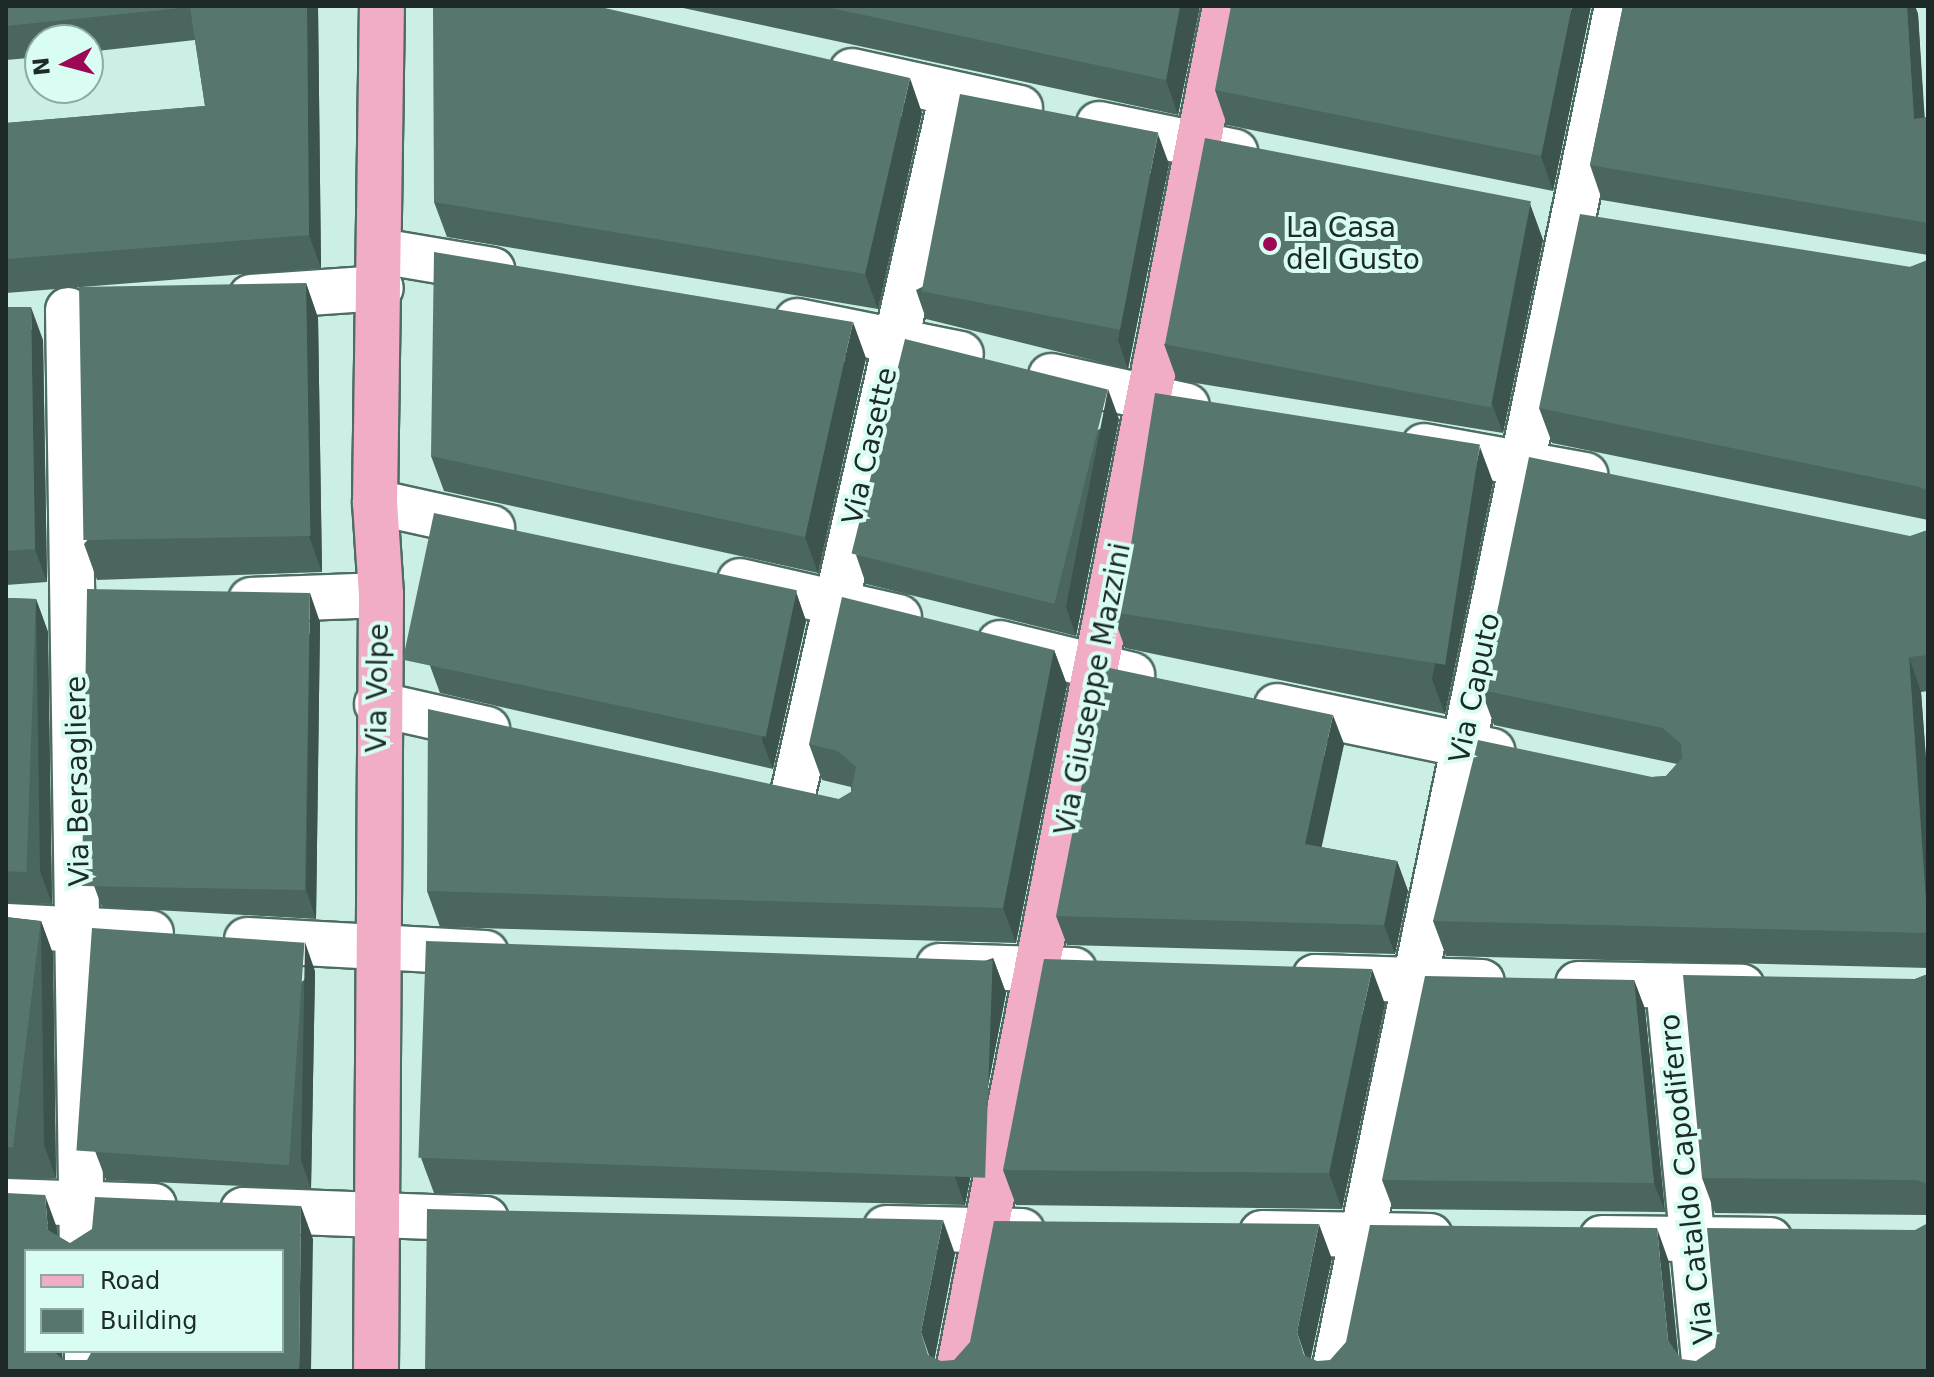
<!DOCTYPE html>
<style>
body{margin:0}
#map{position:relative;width:1934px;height:1377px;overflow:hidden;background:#ccefe5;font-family:"DejaVu Sans",sans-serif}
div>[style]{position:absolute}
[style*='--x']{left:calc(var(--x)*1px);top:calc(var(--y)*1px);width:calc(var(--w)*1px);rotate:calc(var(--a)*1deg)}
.roads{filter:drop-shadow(2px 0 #4d6c64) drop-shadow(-2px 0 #4d6c64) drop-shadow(0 2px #4d6c64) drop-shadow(0 -2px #4d6c64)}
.minor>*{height:44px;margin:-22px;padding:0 22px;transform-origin:22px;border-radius:22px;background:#fff}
.major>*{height:44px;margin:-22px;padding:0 22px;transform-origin:22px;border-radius:22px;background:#f0adc5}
.wall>*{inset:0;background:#4b665f}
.shaded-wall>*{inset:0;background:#3d534d}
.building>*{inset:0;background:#57776e;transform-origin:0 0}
.dots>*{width:22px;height:22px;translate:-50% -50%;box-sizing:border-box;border:4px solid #d9fdf3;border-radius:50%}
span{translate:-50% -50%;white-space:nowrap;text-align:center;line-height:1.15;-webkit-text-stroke:8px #d9fdf3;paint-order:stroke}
.poi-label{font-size:28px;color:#1d2a27}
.left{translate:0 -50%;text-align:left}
.street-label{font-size:28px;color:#1d2a27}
.frame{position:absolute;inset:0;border:8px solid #1d2a27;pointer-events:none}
.legend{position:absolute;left:24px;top:1249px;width:260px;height:104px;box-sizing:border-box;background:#d9fdf3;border:2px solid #8ea9a1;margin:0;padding:10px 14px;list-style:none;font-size:24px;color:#1d2a27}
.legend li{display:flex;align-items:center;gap:16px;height:40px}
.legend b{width:40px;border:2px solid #8ea9a1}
.north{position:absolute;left:24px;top:24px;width:80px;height:80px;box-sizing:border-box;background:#d9fdf3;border:2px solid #8ea9a1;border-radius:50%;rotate:264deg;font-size:22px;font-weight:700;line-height:32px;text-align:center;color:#1d2a27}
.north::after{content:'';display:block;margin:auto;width:28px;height:36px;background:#9d0854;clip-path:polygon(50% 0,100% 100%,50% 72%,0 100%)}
</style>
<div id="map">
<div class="roads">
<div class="minor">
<div style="--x:852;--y:71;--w:172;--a:12.4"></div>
<div style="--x:1099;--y:124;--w:139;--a:11.6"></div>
<div style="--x:380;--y:251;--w:114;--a:9.6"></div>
<div style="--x:251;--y:297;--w:130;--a:-4"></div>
<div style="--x:68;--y:310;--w:941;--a:89.15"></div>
<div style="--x:797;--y:321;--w:167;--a:11.4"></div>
<div style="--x:1051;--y:376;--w:139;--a:12.4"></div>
<div style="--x:1424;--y:446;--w:164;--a:10.2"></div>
<div style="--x:375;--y:502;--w:120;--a:12.5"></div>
<div style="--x:740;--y:581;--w:163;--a:12.8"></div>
<div style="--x:251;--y:600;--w:130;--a:-2.2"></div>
<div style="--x:1000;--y:643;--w:136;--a:13.6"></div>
<div style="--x:377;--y:704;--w:113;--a:12.8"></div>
<div style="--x:1277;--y:706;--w:220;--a:11.8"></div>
<div style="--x:792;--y:798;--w:722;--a:-77.2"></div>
<div style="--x:6;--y:926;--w:145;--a:2.8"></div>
<div style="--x:247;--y:940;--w:239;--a:3.1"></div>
<div style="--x:939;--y:966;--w:135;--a:1.7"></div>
<div style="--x:1315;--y:977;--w:167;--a:1.7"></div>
<div style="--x:1578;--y:984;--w:164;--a:1"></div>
<div style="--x:1668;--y:986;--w:387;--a:84.5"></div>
<div style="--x:6;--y:1201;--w:148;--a:1.9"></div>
<div style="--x:243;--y:1210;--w:243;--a:2.1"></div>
<div style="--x:886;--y:1228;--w:136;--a:1.3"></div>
<div style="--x:1262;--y:1233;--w:168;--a:1"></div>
<div style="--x:1602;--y:1238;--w:168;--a:0.7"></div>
<div style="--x:87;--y:1351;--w:20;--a:90"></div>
<div style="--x:1334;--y:1371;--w:1394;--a:-78.29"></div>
</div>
<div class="major">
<div style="--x:376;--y:1371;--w:776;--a:-89.63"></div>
<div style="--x:381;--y:595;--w:93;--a:-93.7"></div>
<div style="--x:375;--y:502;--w:496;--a:-89.2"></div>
<div style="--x:958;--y:1371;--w:1391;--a:-78.93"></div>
</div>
</div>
<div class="wall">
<div style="clip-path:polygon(6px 6px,318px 6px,321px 268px,6px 293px,6px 123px,205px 106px,195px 40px,88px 52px,88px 40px,40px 40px,40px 57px,6px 60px)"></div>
<div style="clip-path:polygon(674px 6px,1200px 6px,1178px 115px)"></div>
<div style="clip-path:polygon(1591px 6px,1553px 191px,1227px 125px,1215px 90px)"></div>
<div style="clip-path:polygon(1623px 6px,1915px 6px,1918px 14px,1924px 118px,1928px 117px,1928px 255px,1602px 200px,1590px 165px)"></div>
<div style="clip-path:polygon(922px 113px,878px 309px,447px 237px,434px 202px)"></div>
<div style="clip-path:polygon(1169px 164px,1128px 369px,926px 319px,916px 290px)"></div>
<div style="clip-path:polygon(1530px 204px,1543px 240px,1503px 433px,1177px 380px,1164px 344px)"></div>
<div style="clip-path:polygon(1928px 260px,1928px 520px,1552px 443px,1539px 408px)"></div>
<div style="clip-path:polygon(306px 283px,318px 318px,322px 572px,97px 580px,84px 544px)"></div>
<div style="clip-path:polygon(6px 307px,43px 340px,47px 582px,6px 585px)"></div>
<div style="clip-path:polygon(866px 358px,818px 573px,444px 491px,431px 456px)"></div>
<div style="clip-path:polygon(1119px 419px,1076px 636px,866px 584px,856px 555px)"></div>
<div style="clip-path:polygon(1493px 482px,1445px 714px,1125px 648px,1112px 612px)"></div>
<div style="clip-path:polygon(1928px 530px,1928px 691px,1921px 692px,1928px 786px,1928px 968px,1446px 956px,1433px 921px,1652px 777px,1666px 776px,1677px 764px,1494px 725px,1481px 690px)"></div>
<div style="clip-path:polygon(796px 592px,806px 621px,773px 769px,440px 693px,429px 663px)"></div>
<div style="clip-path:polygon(6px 598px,36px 599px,48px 632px,52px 904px,6px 903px)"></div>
<div style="clip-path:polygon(320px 622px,316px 919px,102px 907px,91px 878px)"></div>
<div style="clip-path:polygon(1054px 650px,1067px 685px,1016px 943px,440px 927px,427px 891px,839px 799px,851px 792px,851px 787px,822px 780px,809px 744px)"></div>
<div style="clip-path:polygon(1344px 744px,1321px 847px,1397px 861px,1408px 891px,1395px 954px,1067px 945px,1056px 916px)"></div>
<div style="clip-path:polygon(6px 917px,41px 921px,53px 954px,56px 1178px,6px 1178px)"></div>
<div style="clip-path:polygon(993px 958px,1006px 993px,965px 1205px,434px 1193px,421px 1158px)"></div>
<div style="clip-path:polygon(315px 971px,311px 1189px,106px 1180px,95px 1151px)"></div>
<div style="clip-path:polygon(1928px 974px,1928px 1215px,1715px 1213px,1702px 1178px,1915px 979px)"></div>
<div style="clip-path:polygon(1634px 980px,1645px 1009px,1665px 1212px,1393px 1209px,1382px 1180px)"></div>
<div style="clip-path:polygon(1385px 1004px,1342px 1209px,1016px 1205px,1003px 1170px)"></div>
</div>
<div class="shaded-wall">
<div style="clip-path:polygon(307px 6px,318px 6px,321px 268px,309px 235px)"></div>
<div style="clip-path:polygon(1180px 6px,1200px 6px,1178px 115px,1166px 80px)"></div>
<div style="clip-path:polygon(1572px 6px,1591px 6px,1553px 191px,1541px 156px)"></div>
<div style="clip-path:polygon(1907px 6px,1915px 6px,1918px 14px,1927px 153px,1914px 119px)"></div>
<div style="clip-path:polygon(910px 78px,922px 113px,878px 309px,865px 274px)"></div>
<div style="clip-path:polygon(1158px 134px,1169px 164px,1128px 369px,1118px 340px)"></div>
<div style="clip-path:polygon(1530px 204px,1543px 240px,1503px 433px,1490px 398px)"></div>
<div style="clip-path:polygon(306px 283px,318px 318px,322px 572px,309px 536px)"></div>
<div style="clip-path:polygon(31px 307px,43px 340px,47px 582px,35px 549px)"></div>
<div style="clip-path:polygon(853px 322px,866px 358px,818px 573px,805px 537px)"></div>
<div style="clip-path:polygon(1108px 389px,1119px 419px,1076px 636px,1066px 607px)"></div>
<div style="clip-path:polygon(1480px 447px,1493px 482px,1445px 714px,1432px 679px)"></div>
<div style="clip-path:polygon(796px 592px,806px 621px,773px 769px,762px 740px)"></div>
<div style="clip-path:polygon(310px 593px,320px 622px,316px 919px,306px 890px)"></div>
<div style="clip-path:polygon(36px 599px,48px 632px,52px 904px,40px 871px)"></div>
<div style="clip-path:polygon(1054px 650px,1067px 685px,1016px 943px,1003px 908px)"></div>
<div style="clip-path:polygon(1909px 657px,1921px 692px,1928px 786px,1928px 923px)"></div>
<div style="clip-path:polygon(1333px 715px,1344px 744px,1316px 873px,1305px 844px)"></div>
<div style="clip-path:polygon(1397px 861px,1408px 891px,1395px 954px,1384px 925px)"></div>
<div style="clip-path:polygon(41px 921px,53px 954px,56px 1178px,44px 1145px)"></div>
<div style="clip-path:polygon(305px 942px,315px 971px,311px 1189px,301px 1160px)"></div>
<div style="clip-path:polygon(993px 958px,1006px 993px,965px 1205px,952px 1169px)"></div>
<div style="clip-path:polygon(1372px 969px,1385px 1004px,1342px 1209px,1329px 1173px)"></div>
<div style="clip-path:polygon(1634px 980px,1645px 1009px,1665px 1212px,1654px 1183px)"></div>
<div style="clip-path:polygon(45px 1195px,57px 1228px,59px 1251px,48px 1230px)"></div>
<div style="clip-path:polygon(301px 1206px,313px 1239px,311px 1371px,299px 1371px)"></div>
<div style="clip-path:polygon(943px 1220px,955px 1254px,933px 1367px,921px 1332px)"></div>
<div style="clip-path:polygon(1319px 1224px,1332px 1259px,1309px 1367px,1310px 1371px,1297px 1332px)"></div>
<div style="clip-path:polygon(1657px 1228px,1669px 1262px,1680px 1371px,1668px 1340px)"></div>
<div style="clip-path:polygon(53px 1351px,62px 1351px,64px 1371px)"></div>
</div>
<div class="building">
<div style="clip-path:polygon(6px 6px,307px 6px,309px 235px,6px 259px,6px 123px,205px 106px,190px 7px,6px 26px)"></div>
<div style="clip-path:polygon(433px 6px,596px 6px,910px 78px,865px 274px,434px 202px)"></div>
<div style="clip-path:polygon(822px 6px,1180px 6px,1166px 80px)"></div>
<div style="clip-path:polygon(1231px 6px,1572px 6px,1541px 156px,1215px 90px)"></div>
<div style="clip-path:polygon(1623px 6px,1907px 6px,1914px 119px,1928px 117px,1928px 223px,1590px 165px)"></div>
<div style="left:960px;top:94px;width:202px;height:201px;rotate:11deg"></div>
<div style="left:1205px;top:138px;width:332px;height:210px;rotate:11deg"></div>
<div style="clip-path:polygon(1580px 214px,1911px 267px,1928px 260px,1928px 491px,1920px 487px,1539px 408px)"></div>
<div style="clip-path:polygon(434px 252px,853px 322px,805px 537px,431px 456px)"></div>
<div style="left:306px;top:283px;width:253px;height:227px;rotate:89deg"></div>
<div style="clip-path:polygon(6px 307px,31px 307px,35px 549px,6px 551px)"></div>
<div style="left:905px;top:339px;width:209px;height:221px;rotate:14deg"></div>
<div style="left:1155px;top:393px;width:329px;height:223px;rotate:9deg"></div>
<div style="clip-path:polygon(1529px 457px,1910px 536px,1928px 530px,1928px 655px,1909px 657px,1928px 933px,1433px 921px,1478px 740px,1652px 777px,1666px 776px,1682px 758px,1681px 744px,1663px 728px,1481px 690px)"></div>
<div style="left:434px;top:513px;width:371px;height:150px;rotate:12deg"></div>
<div style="left:310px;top:593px;width:297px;height:223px;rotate:91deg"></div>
<div style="clip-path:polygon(842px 597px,1054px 650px,1003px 908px,427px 891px,428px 709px,839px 799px,851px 792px,856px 767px,838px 751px,809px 744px)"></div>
<div style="left:6px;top:598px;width:30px;height:273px;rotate:2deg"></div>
<div style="clip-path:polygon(1105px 667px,1333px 715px,1305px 844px,1397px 861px,1384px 925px,1056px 916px)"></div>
<div style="left:6px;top:917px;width:35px;height:228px;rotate:7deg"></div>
<div style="left:92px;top:928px;width:213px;height:223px;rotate:4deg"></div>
<div style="left:426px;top:941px;width:567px;height:217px;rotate:2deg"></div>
<div style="clip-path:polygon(1044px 959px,1372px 969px,1329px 1173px,1003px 1170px)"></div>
<div style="clip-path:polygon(1928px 974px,1928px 1184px,1916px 1180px,1702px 1178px,1683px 975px,1915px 979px)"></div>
<div style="clip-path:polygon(1425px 976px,1634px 980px,1654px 1183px,1382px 1180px)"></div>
<div style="clip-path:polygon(evenodd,6px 1193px,45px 1195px,48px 1230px,70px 1243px,92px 1229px,95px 1197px,301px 1206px,299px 1371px,6px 1371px,6px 1193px,26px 1251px,282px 1251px,282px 1351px,92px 1351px,87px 1360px,63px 1360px,54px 1351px,26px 1351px,26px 1251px)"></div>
<div style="clip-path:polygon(427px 1209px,943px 1220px,921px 1332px,928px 1355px,941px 1361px,954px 1360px,970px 1342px,994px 1221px,1319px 1224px,1297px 1332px,1304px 1355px,1317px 1361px,1330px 1360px,1346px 1342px,1370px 1225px,1657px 1228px,1668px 1340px,1681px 1359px,1696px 1361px,1715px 1348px,1717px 1335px,1707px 1228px,1915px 1230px,1928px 1223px,1928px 1371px,425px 1371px)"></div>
</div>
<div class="dots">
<div style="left:1270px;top:244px;background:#9d0854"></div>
</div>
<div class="poi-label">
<span class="left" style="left:1286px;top:244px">La Casa<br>del Gusto</span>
</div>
<div class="street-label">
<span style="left:870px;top:446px;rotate:-77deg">Via Casette</span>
<span style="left:378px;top:688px;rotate:-89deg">Via Volpe</span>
<span style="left:1475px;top:688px;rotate:-78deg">Via Caputo</span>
<span style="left:1093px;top:689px;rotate:-79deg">Via Giuseppe Mazzini</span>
<span style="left:78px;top:781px;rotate:-91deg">Via Bersagliere</span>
<span style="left:1687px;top:1179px;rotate:-96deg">Via Cataldo Capodiferro</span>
</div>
<div class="frame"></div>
<ul class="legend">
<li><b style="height:10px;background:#f0adc5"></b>Road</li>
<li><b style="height:22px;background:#57776e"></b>Building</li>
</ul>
<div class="north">N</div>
</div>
